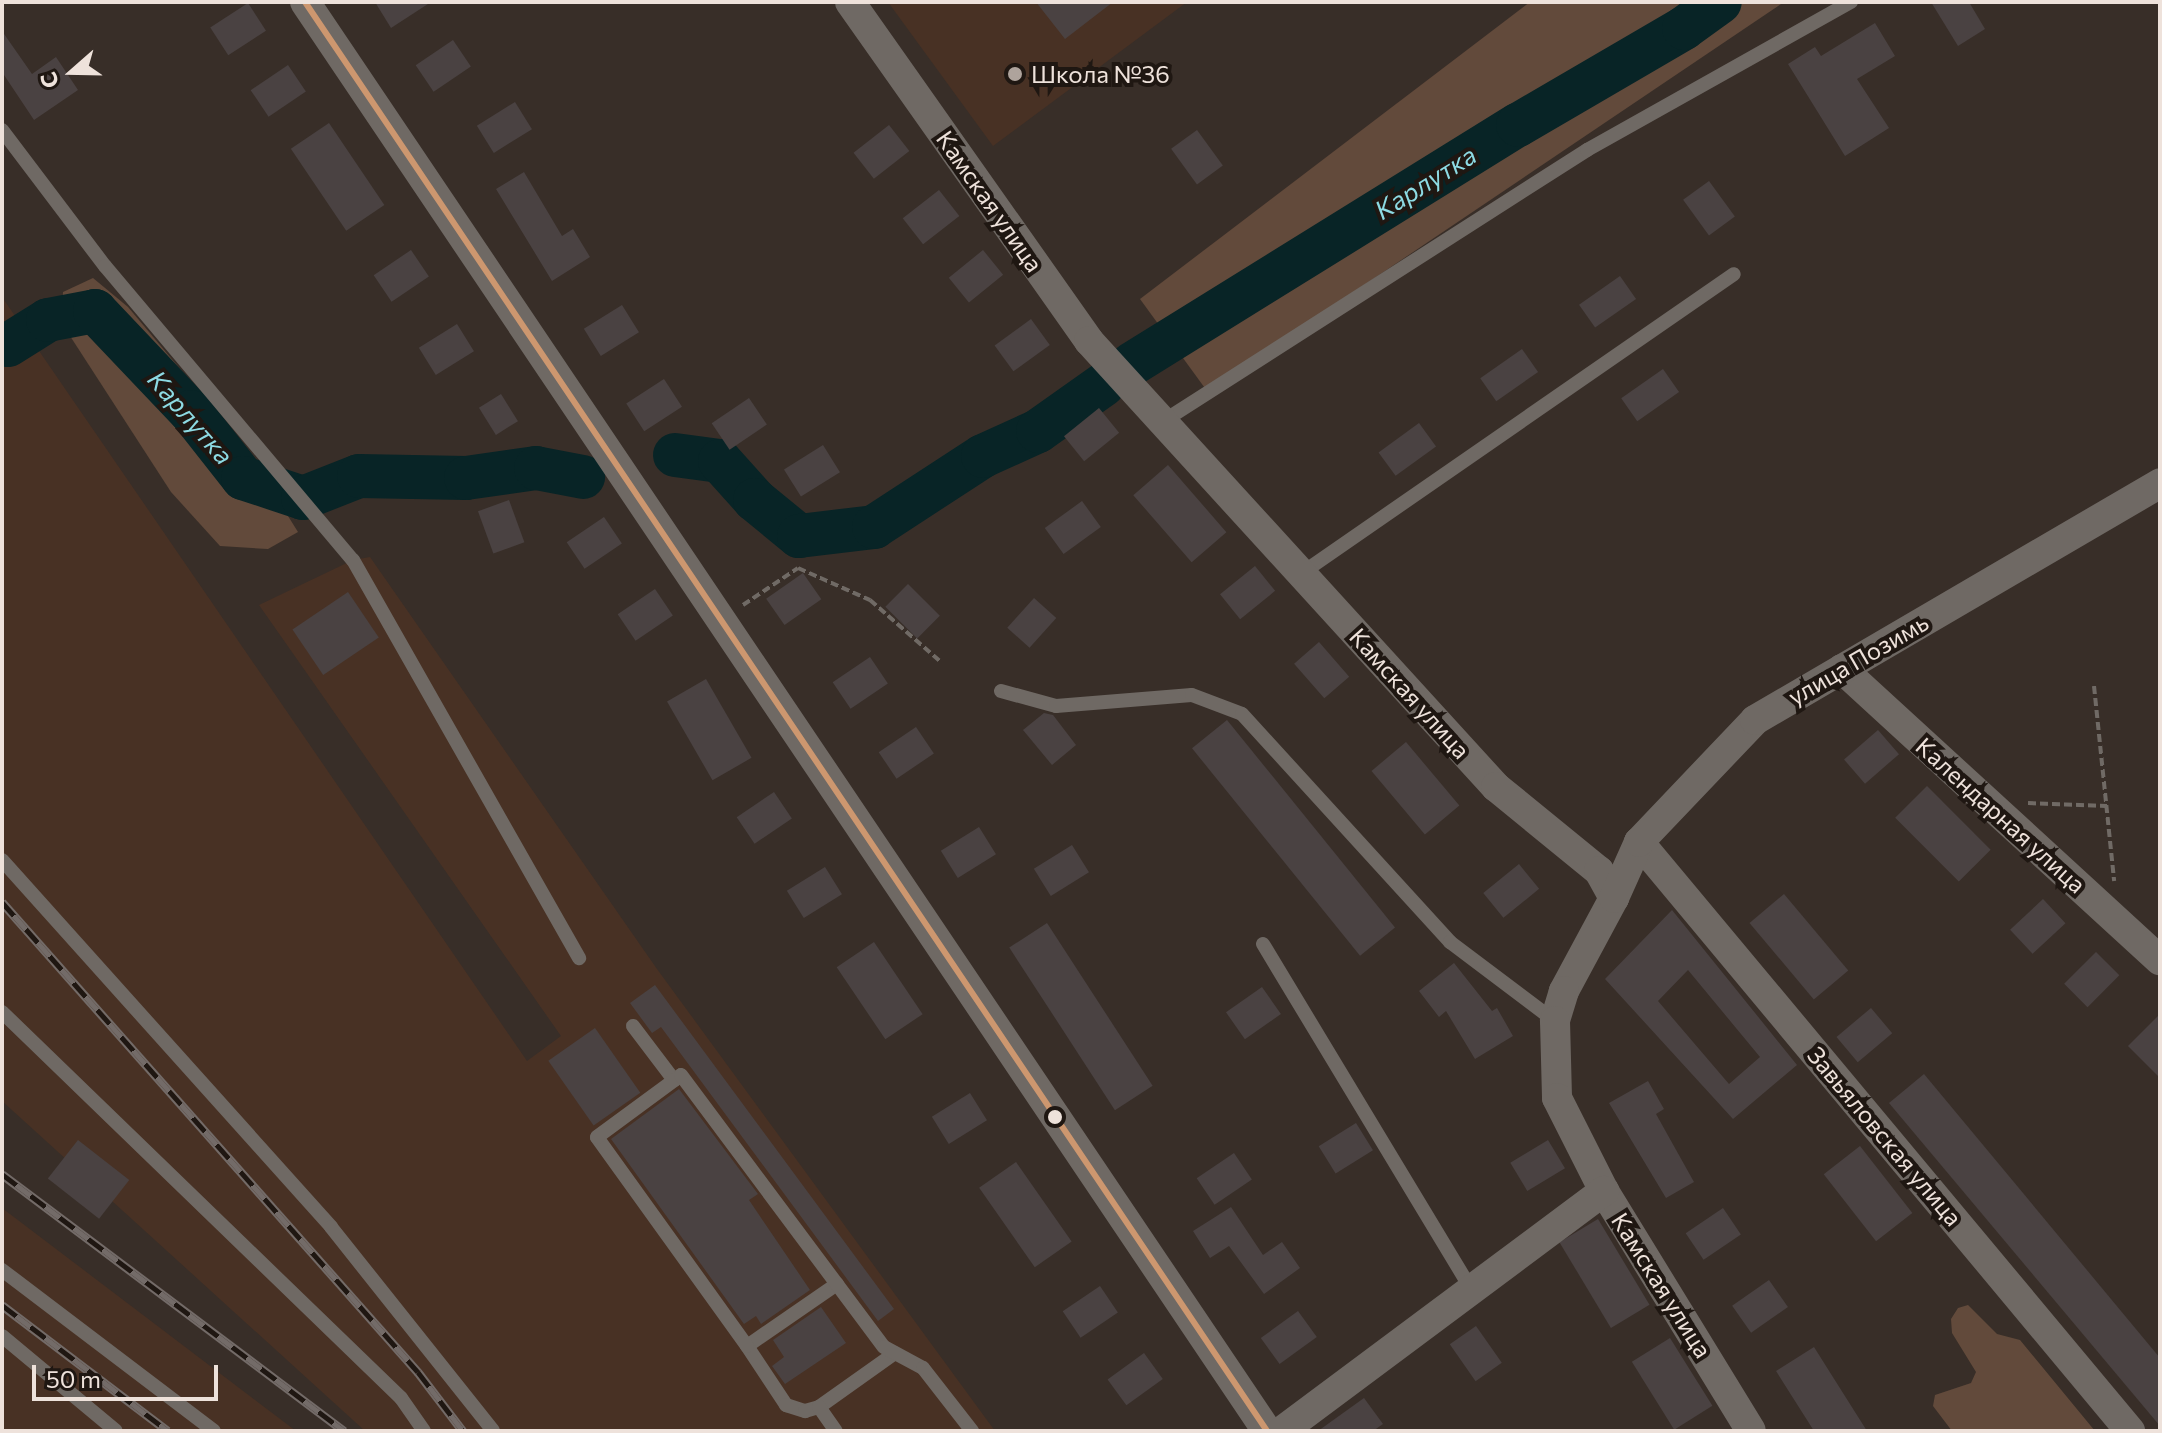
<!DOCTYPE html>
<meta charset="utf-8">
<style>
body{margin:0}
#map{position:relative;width:2162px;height:1433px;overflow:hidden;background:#382e28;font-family:Commissioner,sans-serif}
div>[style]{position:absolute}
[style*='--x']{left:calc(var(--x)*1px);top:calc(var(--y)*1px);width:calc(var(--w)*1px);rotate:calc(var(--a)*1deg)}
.built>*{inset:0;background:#483124}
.green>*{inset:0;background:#624a3b}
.river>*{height:44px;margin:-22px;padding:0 22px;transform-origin:22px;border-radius:22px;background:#082426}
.building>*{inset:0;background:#4a4242;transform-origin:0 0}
.path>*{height:4px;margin-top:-2px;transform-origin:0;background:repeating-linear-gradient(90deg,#706a65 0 8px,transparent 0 12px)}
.lane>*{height:14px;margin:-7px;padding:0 7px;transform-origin:7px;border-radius:7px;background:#6f6964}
.street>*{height:30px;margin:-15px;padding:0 15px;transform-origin:15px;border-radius:15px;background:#6f6964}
.rail>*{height:9px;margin-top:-4.5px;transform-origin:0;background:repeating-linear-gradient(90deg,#1f1712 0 18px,#736b68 0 36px);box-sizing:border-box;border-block:2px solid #736b68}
.bus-1>*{height:6px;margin:-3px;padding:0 3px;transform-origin:3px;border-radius:3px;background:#cd976f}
.dots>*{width:22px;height:22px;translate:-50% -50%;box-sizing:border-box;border:4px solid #1f1712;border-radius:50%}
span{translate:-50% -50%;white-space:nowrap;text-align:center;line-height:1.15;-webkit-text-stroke:8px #1f1712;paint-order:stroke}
.poi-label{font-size:24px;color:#eee2db}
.left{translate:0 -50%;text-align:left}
.street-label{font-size:24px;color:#eee2db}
.water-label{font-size:26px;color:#8ddae3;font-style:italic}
.frame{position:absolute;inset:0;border:4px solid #eee2db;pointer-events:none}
.north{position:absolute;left:32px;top:32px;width:80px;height:80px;-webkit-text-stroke:6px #1f1712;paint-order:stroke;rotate:250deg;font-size:22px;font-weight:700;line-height:32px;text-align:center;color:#eee2db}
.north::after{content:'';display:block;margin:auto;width:28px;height:36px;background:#eee2db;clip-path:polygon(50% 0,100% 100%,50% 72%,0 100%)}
.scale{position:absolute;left:32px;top:1365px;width:186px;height:36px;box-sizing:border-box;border:4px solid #eee2db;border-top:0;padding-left:10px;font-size:24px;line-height:28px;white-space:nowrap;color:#eee2db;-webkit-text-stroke:6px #1f1712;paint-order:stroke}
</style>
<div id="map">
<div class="built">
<div style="clip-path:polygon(888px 2px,1187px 2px,993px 146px)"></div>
<div style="clip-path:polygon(2px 297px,527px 1061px,561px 1036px,259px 605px,353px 560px,370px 557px,657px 969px,995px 1431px,365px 1431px,2px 1101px)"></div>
<div style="clip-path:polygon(2px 1208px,296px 1431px,2px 1431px)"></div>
</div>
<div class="green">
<div style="clip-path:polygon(1530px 2px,1784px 2px,1207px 391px,1140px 299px)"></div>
<div style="clip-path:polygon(93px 278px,128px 307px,243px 444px,298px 532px,268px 549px,220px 546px,171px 492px,61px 322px,63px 292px)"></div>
<div style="clip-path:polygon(1968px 1305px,1997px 1334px,2020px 1340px,2095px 1431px,1952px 1431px,1933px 1406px,1935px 1395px,1971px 1383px,1976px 1372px,1952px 1333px,1951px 1319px,1958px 1308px)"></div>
</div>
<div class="river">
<div style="--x:8;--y:345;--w:47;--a:-32"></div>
<div style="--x:48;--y:320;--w:48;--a:-10.8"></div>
<div style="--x:95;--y:311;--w:139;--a:46.5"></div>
<div style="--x:191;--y:412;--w:84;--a:51.8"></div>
<div style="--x:243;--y:478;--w:63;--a:18.4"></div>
<div style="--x:303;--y:498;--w:60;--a:-21.4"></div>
<div style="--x:359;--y:476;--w:107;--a:1.1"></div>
<div style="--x:466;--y:478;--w:71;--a:-8.1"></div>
<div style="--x:536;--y:468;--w:48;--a:10.8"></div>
<div style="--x:1132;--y:364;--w:454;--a:-31.8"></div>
<div style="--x:1518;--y:125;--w:192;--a:-30.3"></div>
<div style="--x:1684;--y:28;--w:44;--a:-35.8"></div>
<div style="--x:675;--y:455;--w:45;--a:7.6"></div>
<div style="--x:720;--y:461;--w:52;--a:48.1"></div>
<div style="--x:755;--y:500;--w:57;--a:39.3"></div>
<div style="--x:799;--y:536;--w:76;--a:-6.8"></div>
<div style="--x:874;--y:527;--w:130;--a:-33.1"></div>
<div style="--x:983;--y:456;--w:60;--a:-24.4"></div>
<div style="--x:1038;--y:431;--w:80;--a:-35.3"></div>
</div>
<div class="building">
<div style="clip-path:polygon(375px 2px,431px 2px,391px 28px)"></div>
<div style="clip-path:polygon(1036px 2px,1113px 2px,1065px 39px)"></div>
<div style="clip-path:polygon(1931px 2px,1969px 2px,1985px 29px,1958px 46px)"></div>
<div style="left:248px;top:3px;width:33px;height:45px;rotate:57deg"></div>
<div style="clip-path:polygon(1875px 23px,1895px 56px,1857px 79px,1889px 128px,1845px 156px,1788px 64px,1815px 47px,1821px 56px)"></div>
<div style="clip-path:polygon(2px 31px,32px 74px,56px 57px,78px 90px,34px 120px,2px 72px)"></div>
<div style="left:453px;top:40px;width:32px;height:45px;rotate:56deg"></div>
<div style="left:288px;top:65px;width:32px;height:45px;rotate:56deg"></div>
<div style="left:515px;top:102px;width:32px;height:45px;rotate:58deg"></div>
<div style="left:329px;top:123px;width:99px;height:46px;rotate:56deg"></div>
<div style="left:889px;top:125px;width:33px;height:45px;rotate:52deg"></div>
<div style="left:1197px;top:130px;width:44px;height:32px;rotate:54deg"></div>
<div style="clip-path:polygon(524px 172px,562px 236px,573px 229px,590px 257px,552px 281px,496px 189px)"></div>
<div style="left:1709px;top:181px;width:44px;height:32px;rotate:54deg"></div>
<div style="left:939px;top:190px;width:33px;height:46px;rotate:52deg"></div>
<div style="left:411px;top:250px;width:32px;height:45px;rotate:56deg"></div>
<div style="left:983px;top:250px;width:32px;height:44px;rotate:51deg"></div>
<div style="left:1620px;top:276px;width:28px;height:50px;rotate:55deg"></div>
<div style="left:622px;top:305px;width:32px;height:45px;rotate:58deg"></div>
<div style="left:1031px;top:319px;width:32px;height:45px;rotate:54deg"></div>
<div style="left:457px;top:324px;width:32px;height:45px;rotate:58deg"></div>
<div style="left:1522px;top:349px;width:28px;height:51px;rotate:55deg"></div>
<div style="left:1663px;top:369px;width:28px;height:51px;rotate:55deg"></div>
<div style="left:664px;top:379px;width:33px;height:45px;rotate:57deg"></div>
<div style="left:501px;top:394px;width:32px;height:26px;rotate:58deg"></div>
<div style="left:749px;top:398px;width:32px;height:45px;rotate:56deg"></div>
<div style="left:1099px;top:408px;width:32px;height:45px;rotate:51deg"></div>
<div style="left:1419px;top:423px;width:29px;height:50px;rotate:54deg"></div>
<div style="left:823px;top:445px;width:32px;height:46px;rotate:58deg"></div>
<div style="left:1168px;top:465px;width:89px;height:46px;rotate:49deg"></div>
<div style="left:509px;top:500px;width:45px;height:33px;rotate:70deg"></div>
<div style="left:1082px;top:501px;width:32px;height:46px;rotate:54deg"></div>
<div style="left:604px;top:517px;width:32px;height:45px;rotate:56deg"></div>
<div style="left:1255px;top:566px;width:32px;height:45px;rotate:51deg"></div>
<div style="left:803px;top:573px;width:32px;height:45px;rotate:55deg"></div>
<div style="left:908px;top:584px;width:45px;height:32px;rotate:45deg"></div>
<div style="left:655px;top:589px;width:32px;height:45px;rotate:56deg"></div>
<div style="left:348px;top:592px;width:55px;height:67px;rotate:56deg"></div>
<div style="left:1034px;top:598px;width:30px;height:40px;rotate:42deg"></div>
<div style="left:1319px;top:642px;width:46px;height:33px;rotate:49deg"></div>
<div style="left:870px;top:657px;width:32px;height:45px;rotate:56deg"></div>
<div style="left:706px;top:679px;width:91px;height:45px;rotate:60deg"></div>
<div style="clip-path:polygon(1044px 713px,1053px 715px,1076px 745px,1052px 765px,1023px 730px)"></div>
<div style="left:1227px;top:720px;width:267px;height:45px;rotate:51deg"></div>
<div style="left:916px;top:727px;width:32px;height:45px;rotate:56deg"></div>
<div style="left:1878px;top:730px;width:32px;height:45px;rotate:49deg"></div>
<div style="left:1406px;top:742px;width:83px;height:45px;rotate:50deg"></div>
<div style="left:1927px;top:786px;width:90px;height:45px;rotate:45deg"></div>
<div style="left:774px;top:792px;width:32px;height:45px;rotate:56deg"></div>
<div style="left:979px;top:827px;width:32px;height:45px;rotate:58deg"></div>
<div style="left:1072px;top:845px;width:32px;height:45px;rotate:58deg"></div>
<div style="left:1519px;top:864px;width:32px;height:46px;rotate:51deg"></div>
<div style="left:825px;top:867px;width:32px;height:45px;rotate:58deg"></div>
<div style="left:1784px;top:894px;width:100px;height:45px;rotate:50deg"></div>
<div style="left:2043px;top:899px;width:33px;height:45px;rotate:47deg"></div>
<div style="clip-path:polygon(evenodd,1672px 910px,1797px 1065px,1733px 1119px,1605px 979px,1672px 910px,1688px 970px,1760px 1057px,1729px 1084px,1658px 1001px,1688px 970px)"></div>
<div style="left:1047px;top:923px;width:194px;height:45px;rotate:57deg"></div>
<div style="left:874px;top:942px;width:87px;height:45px;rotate:56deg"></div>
<div style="left:2096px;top:952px;width:33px;height:45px;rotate:45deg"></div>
<div style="clip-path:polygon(1454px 963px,1492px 1011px,1497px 1008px,1513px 1036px,1475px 1059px,1446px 1011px,1439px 1017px,1419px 991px)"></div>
<div style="clip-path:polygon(655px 985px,894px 1309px,878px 1321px,661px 1027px,652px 1033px,630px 1003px)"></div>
<div style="left:1262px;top:987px;width:33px;height:44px;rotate:55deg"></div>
<div style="left:1871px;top:1008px;width:33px;height:45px;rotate:50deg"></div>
<div style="clip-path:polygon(2160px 1014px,2160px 1078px,2128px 1046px)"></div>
<div style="left:595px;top:1028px;width:79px;height:57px;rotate:55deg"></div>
<div style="clip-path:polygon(1924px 1074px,2160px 1358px,2160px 1426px,1889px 1103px)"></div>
<div style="clip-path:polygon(1648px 1081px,1664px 1109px,1656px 1114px,1694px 1182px,1666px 1198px,1609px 1103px)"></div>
<div style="clip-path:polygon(679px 1089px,758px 1194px,749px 1200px,810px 1290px,761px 1324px,756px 1316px,744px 1324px,611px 1139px)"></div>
<div style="left:970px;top:1093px;width:32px;height:45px;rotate:58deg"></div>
<div style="left:1356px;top:1123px;width:32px;height:44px;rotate:58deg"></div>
<div style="left:78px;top:1140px;width:65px;height:49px;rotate:38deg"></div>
<div style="left:1548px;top:1140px;width:33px;height:44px;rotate:59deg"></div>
<div style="left:1860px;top:1146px;width:85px;height:46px;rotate:52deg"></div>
<div style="left:1234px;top:1153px;width:32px;height:45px;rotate:56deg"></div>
<div style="left:1016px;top:1162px;width:97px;height:45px;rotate:55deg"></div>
<div style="clip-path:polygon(1231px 1207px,1263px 1255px,1282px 1242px,1300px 1268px,1264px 1294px,1229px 1246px,1210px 1258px,1193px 1231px)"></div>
<div style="left:1723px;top:1208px;width:32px;height:45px;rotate:56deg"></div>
<div style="left:1598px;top:1219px;width:100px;height:45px;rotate:59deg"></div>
<div style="left:1769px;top:1280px;width:33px;height:45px;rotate:55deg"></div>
<div style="left:1100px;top:1286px;width:32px;height:45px;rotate:56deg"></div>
<div style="clip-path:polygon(821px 1307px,846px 1343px,785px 1384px,772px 1366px,784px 1357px,773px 1340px)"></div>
<div style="left:1298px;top:1311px;width:32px;height:46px;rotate:54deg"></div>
<div style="left:1476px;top:1326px;width:45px;height:32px;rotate:55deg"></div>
<div style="left:1670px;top:1338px;width:80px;height:45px;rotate:58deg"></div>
<div style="clip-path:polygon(1814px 1347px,1831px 1374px,1867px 1431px,1814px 1431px,1776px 1371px)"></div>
<div style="left:1144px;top:1353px;width:32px;height:45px;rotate:54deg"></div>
<div style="clip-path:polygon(1364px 1398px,1383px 1424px,1373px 1431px,1318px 1431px)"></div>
</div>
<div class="path">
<div style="--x:743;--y:605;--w:66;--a:-33.9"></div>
<div style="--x:798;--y:568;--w:79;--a:24"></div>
<div style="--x:870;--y:600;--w:93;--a:41.1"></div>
<div style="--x:2094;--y:686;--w:196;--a:84.1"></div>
<div style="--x:2028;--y:803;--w:79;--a:2.2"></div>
</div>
<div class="lane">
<div style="--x:2;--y:130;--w:171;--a:52.9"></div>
<div style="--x:105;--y:266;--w:385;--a:49.9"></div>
<div style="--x:353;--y:560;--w:458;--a:60.4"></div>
<div style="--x:1162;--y:422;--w:505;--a:-32.62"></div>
<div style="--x:1587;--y:150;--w:303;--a:-29.3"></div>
<div style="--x:1302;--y:573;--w:525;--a:-34.69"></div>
<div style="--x:1001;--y:691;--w:57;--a:15.3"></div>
<div style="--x:1056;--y:706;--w:136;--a:-4.6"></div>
<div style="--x:1192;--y:695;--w:53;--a:20.8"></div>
<div style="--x:1242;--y:714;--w:309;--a:47.6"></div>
<div style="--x:1450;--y:942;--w:131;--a:37"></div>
<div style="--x:2;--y:860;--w:493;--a:48.1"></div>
<div style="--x:331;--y:1227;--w:260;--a:51.5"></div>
<div style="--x:1263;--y:944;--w:405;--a:58.9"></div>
<div style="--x:2;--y:1012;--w:555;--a:44.05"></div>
<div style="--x:401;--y:1398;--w:40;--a:55.1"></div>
<div style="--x:633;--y:1026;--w:68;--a:52.8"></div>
<div style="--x:2;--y:1270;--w:266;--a:37.2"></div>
<div style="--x:837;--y:1284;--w:109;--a:145.4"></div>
<div style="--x:747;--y:1346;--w:71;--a:56.5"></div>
<div style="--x:786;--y:1405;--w:20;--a:18"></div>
<div style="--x:805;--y:1411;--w:15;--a:-16"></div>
<div style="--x:819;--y:1407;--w:93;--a:-35.4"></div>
<div style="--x:2;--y:1336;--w:148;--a:39.8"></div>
<div style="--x:747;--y:1346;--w:257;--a:-125.7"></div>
<div style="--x:597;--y:1137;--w:104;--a:-36.4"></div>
<div style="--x:681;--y:1075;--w:339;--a:53.3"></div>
<div style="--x:884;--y:1347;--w:44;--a:28.3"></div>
<div style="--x:923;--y:1368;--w:80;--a:52.1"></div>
<div style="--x:819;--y:1407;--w:29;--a:55"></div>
</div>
<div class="street">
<div style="--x:305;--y:2;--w:1723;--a:56.05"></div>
<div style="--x:850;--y:2;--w:415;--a:54.8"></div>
<div style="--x:1089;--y:341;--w:604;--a:47.62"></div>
<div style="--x:1496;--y:787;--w:133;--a:39.2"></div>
<div style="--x:1599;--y:871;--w:31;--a:61"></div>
<div style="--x:1614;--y:898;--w:106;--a:118.3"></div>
<div style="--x:1564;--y:991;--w:31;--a:107"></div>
<div style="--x:1555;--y:1021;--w:77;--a:88.5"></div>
<div style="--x:1557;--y:1098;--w:104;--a:63.2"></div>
<div style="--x:1604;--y:1191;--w:281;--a:58.5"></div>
<div style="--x:1842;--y:669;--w:431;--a:42.5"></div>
<div style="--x:1639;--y:842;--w:767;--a:50.18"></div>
<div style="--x:1614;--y:898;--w:61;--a:-65.9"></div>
<div style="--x:1639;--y:842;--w:168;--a:-46.4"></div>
<div style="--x:1755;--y:720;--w:469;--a:-30.3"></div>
<div style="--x:1282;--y:1431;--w:402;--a:-36.7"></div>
</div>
<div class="rail">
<div style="--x:2;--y:902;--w:628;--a:48.49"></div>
<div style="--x:418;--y:1372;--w:74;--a:52.7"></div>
<div style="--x:2;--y:1174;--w:428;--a:36.9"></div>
<div style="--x:2;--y:1305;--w:208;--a:37.2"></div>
</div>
<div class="bus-1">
<div style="--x:305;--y:2;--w:1723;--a:56.05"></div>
</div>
<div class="dots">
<div style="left:1015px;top:74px;background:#aea39c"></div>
<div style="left:1055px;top:1117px;background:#eee2db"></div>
</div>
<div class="poi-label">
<span class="left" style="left:1031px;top:74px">Школа №36</span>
</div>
<div class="street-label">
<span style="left:990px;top:201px;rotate:55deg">Камская улица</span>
<span style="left:1858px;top:659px;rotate:-30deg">улица Позимь</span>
<span style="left:1410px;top:693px;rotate:48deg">Камская улица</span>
<span style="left:2001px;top:815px;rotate:42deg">Календарная улица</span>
<span style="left:1885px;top:1136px;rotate:50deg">Завьяловская улица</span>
<span style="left:1662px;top:1285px;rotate:58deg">Камская улица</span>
</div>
<div class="water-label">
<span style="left:1425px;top:182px;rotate:-32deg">Карлутка</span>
<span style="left:191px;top:417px;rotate:49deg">Карлутка</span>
</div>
<div class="frame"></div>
<div class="north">С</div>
<div class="scale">50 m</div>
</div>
